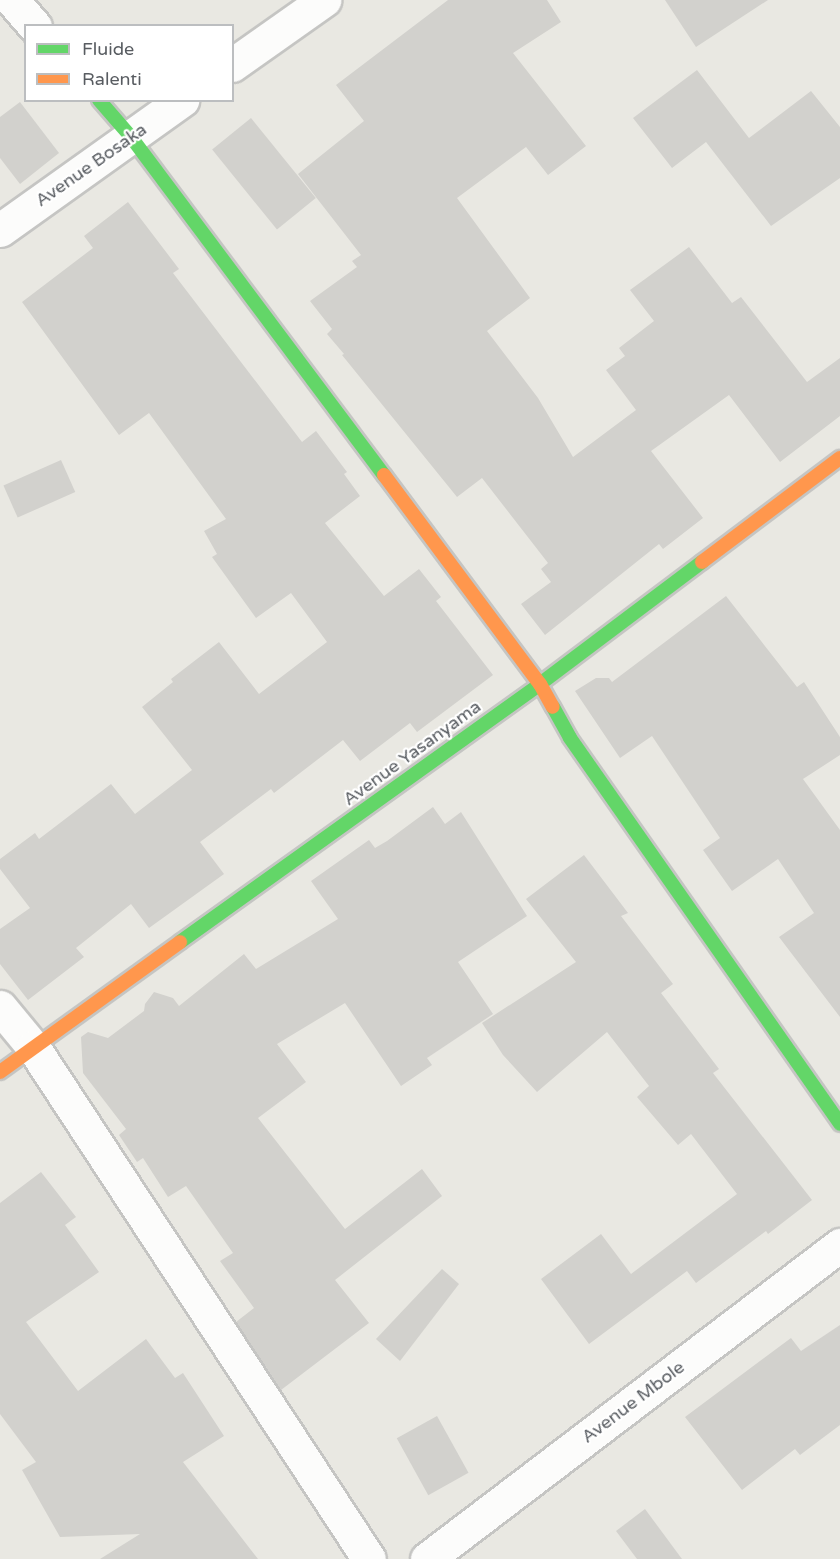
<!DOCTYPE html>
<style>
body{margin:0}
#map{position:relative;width:840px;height:1559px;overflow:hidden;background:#e9e8e2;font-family:"Varela Round",sans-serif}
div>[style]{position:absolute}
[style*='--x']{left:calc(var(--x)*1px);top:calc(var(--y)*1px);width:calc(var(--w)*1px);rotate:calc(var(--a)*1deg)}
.building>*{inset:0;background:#d2d1cd;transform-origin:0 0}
.roads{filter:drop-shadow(2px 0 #c5c5c3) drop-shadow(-2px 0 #c5c5c3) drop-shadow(0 2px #c5c5c3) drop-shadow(0 -2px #c5c5c3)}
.street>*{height:33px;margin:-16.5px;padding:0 16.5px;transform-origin:16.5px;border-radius:16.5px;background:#fcfcfb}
.fast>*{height:14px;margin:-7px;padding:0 7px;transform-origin:7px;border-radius:7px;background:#63d668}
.slow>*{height:14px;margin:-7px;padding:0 7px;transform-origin:7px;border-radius:7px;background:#ff974d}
span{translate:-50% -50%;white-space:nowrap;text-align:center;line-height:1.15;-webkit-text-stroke:4.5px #fff;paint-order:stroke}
.street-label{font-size:18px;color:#585c61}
.legend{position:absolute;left:24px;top:24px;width:210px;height:78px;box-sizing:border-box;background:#fff;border:2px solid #bcbec0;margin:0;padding:8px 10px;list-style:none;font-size:18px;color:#585c61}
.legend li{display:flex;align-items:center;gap:12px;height:30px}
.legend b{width:30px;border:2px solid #bcbec0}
</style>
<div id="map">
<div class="building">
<div style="clip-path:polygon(448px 0,547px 0,561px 22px,513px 53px,586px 146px,548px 175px,526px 147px,457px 198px,530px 298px,487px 331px,538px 398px,573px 457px,636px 410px,606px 370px,625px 356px,619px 348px,654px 321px,630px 290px,689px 247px,732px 303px,741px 297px,807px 382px,840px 358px,840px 416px,780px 462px,729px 395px,651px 451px,703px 518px,663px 549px,659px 544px,545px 635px,521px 604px,551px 582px,541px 569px,548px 563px,482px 478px,457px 497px,342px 355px,344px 354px,327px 334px,332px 329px,310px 301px,357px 267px,352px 261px,361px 255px,298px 174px,364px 121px,336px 85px)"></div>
<div style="clip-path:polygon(665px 0,768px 0,696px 47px)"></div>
<div style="clip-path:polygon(697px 70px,749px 138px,811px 91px,840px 127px,840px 178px,771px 226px,706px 142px,672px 168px,633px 118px)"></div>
<div style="clip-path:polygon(20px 102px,59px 153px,20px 184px,0 158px,0 117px)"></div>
<div style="left:251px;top:118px;width:103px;height:50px;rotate:51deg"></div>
<div style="clip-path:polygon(128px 202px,179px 269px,173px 273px,302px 442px,316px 431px,347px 472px,344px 474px,360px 496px,325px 523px,384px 596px,419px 569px,441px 597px,436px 601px,493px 675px,417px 732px,410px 723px,360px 761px,343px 740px,274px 793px,271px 789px,200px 842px,224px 874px,149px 928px,131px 904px,76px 948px,84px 957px,28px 1000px,0 964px,0 929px,30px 908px,0 869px,0 859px,35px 833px,39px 839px,111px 784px,135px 814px,192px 770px,142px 707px,173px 682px,171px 679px,219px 642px,259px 694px,327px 642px,291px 593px,256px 618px,212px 557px,217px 554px,204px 531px,226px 519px,149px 413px,119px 435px,22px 302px,93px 248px,84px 236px)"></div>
<div style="left:61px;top:460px;width:35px;height:63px;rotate:66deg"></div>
<div style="clip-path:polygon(726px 596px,797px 687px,804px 682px,840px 737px,840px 755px,803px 779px,840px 830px,840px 1017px,779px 937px,814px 913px,778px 859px,732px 891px,703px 850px,720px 838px,652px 736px,620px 758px,575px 691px,596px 678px,609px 678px,612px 682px)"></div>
<div style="clip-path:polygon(433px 807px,445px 824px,461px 812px,527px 916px,458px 962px,493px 1014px,427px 1058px,432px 1065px,401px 1086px,345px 1003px,277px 1044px,306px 1082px,258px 1118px,345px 1229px,422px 1169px,442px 1196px,335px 1280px,369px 1323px,281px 1390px,236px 1322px,254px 1308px,220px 1261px,233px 1253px,186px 1186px,168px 1197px,143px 1158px,137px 1162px,119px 1135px,126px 1129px,83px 1073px,81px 1037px,88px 1032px,108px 1038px,144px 1011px,145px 1004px,154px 992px,173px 998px,179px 1006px,244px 954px,256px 969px,338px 919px,311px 881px,369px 840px,375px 848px,387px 841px)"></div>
<div style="clip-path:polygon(584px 855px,628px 913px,621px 916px,673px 984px,661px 993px,719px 1069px,713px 1073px,812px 1200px,768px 1234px,766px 1231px,696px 1283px,687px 1271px,589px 1344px,541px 1279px,601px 1234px,631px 1274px,737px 1194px,691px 1134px,678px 1145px,637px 1097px,649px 1086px,607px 1032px,537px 1092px,503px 1055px,482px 1023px,576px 962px,526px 899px)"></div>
<div style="clip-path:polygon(41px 1172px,76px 1217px,65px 1225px,99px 1272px,26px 1322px,78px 1391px,146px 1339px,175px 1378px,183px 1373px,224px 1436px,183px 1462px,258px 1559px,100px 1559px,140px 1534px,60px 1537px,22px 1470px,36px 1462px,0 1414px,0 1203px)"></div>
<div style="clip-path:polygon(442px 1269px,459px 1284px,400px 1361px,376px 1339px)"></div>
<div style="clip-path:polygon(840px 1325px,840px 1425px,800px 1455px,795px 1449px,742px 1490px,685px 1417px,791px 1338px,801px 1351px)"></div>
<div style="left:437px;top:1416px;width:65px;height:46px;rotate:61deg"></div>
<div style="clip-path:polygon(645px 1509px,682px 1559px,637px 1559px,616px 1531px)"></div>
</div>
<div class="roads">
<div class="street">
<div style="--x:12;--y:0;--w:35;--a:49"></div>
<div style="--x:232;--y:65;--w:113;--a:-35.2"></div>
<div style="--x:0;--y:230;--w:224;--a:-35.5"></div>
<div style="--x:0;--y:1007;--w:52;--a:50.5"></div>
<div style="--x:33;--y:1047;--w:612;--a:56.73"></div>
<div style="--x:427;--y:1559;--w:519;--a:-37.25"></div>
</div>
<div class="fast">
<div style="--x:99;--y:100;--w:49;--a:49.1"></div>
<div style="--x:131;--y:137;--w:422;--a:53.2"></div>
<div style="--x:553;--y:707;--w:35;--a:61"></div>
<div style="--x:570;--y:738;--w:471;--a:55"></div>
<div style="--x:180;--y:942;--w:443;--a:-35.6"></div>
<div style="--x:540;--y:684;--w:203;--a:-37"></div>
</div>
<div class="slow">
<div style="--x:384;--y:475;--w:261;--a:53.3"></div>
<div style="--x:540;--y:684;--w:26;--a:61"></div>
<div style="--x:702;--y:562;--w:173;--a:-37"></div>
<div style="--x:0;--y:1072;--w:222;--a:-35.8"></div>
</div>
</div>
<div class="street-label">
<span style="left:91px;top:165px;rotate:-35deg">Avenue Bosaka</span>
<span style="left:412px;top:753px;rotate:-36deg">Avenue Yasanyama</span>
<span style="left:633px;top:1402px;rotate:-37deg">Avenue Mbole</span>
</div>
<ul class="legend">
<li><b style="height:8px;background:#63d668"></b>Fluide</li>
<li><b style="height:8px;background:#ff974d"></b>Ralenti</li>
</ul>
</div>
